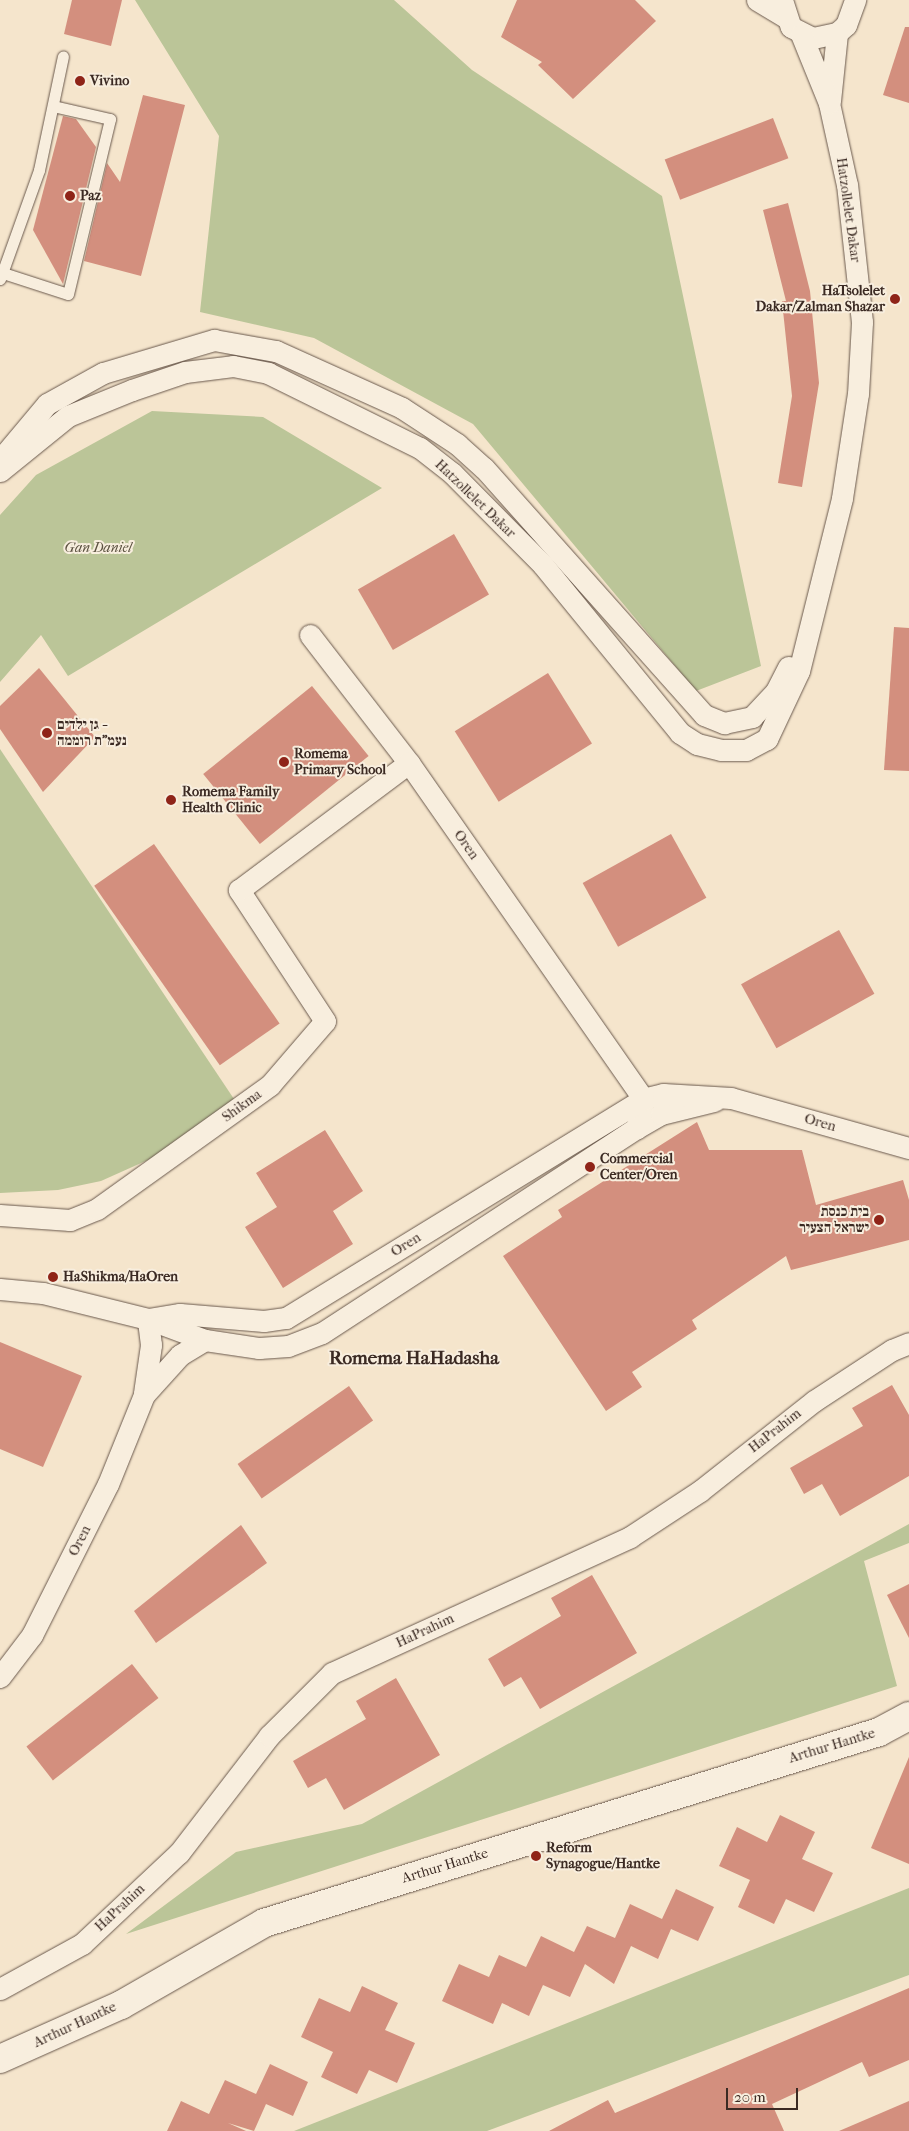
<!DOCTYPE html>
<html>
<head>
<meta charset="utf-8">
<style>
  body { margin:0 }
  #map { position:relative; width:909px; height:2131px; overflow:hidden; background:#f5e5cc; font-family:"IM FELL French Canon","Frank Ruhl Libre",serif }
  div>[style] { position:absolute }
  .green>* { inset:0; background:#bbc598 }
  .building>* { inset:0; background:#d38f7e; transform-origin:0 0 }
  .roads { filter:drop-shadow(0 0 1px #6a594d) drop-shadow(0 0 1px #6a594d) }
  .lane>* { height:11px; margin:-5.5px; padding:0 5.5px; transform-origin:5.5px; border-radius:5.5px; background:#f8eede }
  .street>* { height:21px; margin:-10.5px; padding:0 10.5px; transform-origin:10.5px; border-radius:10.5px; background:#f8eede }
  .secondary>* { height:28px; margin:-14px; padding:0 14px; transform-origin:14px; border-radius:14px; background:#f8eede }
  .dots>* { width:14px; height:14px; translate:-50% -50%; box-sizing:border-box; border:2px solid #f8eede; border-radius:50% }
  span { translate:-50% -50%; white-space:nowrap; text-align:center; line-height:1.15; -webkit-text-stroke:4px #f8eede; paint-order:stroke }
  .poi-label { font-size:14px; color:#3b2a23; font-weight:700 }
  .left { translate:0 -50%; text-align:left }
  .right { translate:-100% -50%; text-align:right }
  .street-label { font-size:14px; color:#3b2a23 }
  .park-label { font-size:14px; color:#5b5140; font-style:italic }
  .district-label { font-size:19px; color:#3b2a23; font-weight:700 }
  .scale { position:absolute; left:726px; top:2088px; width:72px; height:22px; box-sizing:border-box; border:2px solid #3b2a23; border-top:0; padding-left:6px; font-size:15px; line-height:18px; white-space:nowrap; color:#3b2a23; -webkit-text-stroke:4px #f8eede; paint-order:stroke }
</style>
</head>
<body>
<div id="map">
  <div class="green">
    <i style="clip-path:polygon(135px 0,394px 0,472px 70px,662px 196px,761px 666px,696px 691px,473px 424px,314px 338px,200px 312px,219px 136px)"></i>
    <i style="clip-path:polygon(152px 411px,263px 417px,382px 488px,68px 676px,41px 635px,0 682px,0 515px,36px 475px)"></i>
    <i style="clip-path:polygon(0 749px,236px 1102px,159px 1155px,101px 1181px,58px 1190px,0 1193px)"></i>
    <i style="clip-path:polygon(909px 1524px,909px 1543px,864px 1561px,897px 1686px,126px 1934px,236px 1852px,362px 1824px)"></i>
    <i style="clip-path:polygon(909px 1888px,909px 1975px,487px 2131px,294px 2131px)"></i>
  </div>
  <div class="building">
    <i style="clip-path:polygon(72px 0,122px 0,111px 46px,64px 34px)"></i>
    <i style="clip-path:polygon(517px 0,635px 0,656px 21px,573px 99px,538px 65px,542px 62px,501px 37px)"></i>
    <i style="clip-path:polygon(905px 27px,909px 27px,909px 103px,883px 95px)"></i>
    <i style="clip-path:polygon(143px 95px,185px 105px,141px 276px,84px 261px,107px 163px,120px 182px)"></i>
    <i style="clip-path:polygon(63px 116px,76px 119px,96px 147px,63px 284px,33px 230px)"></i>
    <i style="left:773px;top:118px;width:43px;height:116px;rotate:69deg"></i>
    <i style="clip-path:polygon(788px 203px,810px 291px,819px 383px,802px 487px,778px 483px,792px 396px,782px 301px,786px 301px,763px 210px)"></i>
    <i style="left:454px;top:534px;width:70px;height:111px;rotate:60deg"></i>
    <i style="clip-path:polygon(894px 627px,909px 628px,909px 771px,884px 770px)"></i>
    <i style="clip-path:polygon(39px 668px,95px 737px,43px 792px,0 729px,0 706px)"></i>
    <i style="left:548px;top:673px;width:83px;height:110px;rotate:58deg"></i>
    <i style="left:312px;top:686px;width:90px;height:140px;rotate:51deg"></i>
    <i style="left:671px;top:834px;width:73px;height:101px;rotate:61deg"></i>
    <i style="left:154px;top:844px;width:219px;height:73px;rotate:55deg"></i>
    <i style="left:839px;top:930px;width:73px;height:112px;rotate:61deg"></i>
    <i style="clip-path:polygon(697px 1122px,709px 1150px,802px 1150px,816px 1205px,903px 1180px,909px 1200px,909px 1240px,791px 1270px,786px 1256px,692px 1320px,697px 1329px,632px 1372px,642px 1387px,606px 1411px,503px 1256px,562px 1217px,558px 1210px)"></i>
    <i style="clip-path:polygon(325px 1130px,363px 1191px,333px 1211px,353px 1244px,283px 1288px,245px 1227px,277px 1207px,256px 1173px)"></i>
    <i style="clip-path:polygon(0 1342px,82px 1376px,43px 1467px,0 1449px)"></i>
    <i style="clip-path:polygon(892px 1385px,909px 1415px,909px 1476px,840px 1516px,822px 1484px,804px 1494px,790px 1468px,863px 1426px,852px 1408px)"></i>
    <i style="left:349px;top:1386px;width:42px;height:136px;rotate:55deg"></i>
    <i style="clip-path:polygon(241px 1525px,267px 1563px,156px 1643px,134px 1611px)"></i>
    <i style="clip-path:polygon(592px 1575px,637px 1653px,540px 1709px,521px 1677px,504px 1687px,488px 1659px,561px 1616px,551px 1598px)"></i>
    <i style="clip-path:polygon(909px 1584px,909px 1638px,887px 1595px)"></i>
    <i style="left:132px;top:1664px;width:43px;height:134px;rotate:52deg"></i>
    <i style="clip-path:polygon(396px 1678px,440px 1755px,344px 1810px,326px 1778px,308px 1788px,293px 1761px,366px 1719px,356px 1701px)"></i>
    <i style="clip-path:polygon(909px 1757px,909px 1864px,871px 1848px)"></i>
    <i style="clip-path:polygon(780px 1815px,815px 1832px,802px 1859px,833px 1873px,814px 1912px,786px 1899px,774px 1924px,738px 1907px,750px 1880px,719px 1866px,737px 1827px,767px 1842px)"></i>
    <i style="clip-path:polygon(676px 1889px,714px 1907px,698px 1941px,671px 1929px,658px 1959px,631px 1946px,614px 1984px,585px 1964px,570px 1997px,543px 1985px,529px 2016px,502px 2003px,493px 2024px,442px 2001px,459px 1964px,489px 1977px,499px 1955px,526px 1967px,541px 1936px,574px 1952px,587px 1926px,615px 1938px,630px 1904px,662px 1919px)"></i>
    <i style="clip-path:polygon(362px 1986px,398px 2003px,385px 2030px,415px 2043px,397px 2083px,369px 2070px,357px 2094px,321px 2077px,333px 2052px,301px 2037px,319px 1998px,350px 2012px)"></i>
    <i style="clip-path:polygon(909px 1988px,909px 2060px,869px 2077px,862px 2062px,772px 2104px,784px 2131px,549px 2131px,608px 2100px,615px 2113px)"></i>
    <i style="clip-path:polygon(270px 2064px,308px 2082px,293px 2116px,266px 2104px,254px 2131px,228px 2123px,246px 2131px,167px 2131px,181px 2101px,209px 2114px,225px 2080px,256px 2094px)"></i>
    <i style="clip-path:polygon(909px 2101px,909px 2131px,839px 2131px)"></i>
  </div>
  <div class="roads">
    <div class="lane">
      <i style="left:0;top:277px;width:5px;rotate:-53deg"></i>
      <i style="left:3px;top:273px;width:68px;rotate:17.9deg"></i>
      <i style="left:68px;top:294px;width:180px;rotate:-76.5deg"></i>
      <i style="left:110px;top:119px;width:58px;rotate:-167.2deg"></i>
      <i style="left:0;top:279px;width:116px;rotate:-70.3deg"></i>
      <i style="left:39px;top:170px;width:116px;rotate:-78.1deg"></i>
    </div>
    <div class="street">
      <i style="left:757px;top:0;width:33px;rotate:31deg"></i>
      <i style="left:782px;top:0;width:28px;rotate:72deg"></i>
      <i style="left:791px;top:27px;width:25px;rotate:27deg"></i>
      <i style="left:813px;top:38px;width:25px;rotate:-12deg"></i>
      <i style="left:837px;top:33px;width:12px;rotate:-42deg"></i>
      <i style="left:846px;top:25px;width:27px;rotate:-70deg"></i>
      <i style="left:830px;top:101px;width:68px;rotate:-84.1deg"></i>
      <i style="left:0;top:460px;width:73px;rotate:-50deg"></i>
      <i style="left:47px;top:404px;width:64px;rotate:-29deg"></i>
      <i style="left:103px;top:373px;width:116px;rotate:-16.6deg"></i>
      <i style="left:214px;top:340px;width:63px;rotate:10.1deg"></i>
      <i style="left:276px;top:351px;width:138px;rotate:24.3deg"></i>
      <i style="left:402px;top:408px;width:66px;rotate:33.2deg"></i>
      <i style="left:457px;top:444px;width:36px;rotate:42deg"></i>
      <i style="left:484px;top:468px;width:331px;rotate:48.3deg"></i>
      <i style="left:704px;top:715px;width:22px;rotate:22deg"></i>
      <i style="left:724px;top:723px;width:29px;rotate:-12deg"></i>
      <i style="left:752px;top:717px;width:35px;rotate:-47deg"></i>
      <i style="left:776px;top:691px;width:27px;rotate:-63deg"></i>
      <i style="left:0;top:471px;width:87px;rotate:-39deg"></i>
      <i style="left:68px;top:416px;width:69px;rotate:-22.1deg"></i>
      <i style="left:132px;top:390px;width:56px;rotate:-18.8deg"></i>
      <i style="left:185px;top:372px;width:48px;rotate:-7.1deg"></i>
      <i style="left:233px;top:366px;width:36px;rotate:11deg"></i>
      <i style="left:268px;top:373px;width:169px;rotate:26.3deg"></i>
      <i style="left:420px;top:448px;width:41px;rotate:38deg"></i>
      <i style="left:452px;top:473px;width:129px;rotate:45.3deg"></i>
      <i style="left:543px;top:565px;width:217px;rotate:50.8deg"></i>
      <i style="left:680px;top:733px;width:20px;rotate:33deg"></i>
      <i style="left:697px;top:744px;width:25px;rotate:14deg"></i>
      <i style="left:721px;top:750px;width:25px"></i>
      <i style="left:746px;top:750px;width:24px;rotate:-28deg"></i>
      <i style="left:767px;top:739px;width:75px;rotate:-64.8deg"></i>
      <i style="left:799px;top:671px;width:178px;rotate:-76deg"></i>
      <i style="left:842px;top:498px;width:105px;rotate:-81.3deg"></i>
      <i style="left:858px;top:394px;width:72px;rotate:-86.8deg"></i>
      <i style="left:862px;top:322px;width:138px;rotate:-96.2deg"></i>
      <i style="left:847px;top:185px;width:84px;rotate:-102.4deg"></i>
      <i style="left:829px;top:103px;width:74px;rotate:-112.1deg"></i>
      <i style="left:310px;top:635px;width:162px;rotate:52.3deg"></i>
      <i style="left:0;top:1215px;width:70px;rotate:4.1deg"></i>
      <i style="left:70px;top:1220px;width:29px;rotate:-22deg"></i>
      <i style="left:97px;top:1209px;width:213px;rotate:-35.6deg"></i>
      <i style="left:270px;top:1085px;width:84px;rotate:-49.3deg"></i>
      <i style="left:325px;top:1021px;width:157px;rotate:-123.3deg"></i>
      <i style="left:239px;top:890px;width:212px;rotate:-36.8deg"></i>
      <i style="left:409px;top:763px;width:409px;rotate:55.1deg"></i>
      <i style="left:643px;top:1099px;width:30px;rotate:102deg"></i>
      <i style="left:0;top:1289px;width:43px;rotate:5.3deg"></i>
      <i style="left:43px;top:1293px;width:108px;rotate:13.9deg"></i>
      <i style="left:148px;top:1319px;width:61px;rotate:20.2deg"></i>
      <i style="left:205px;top:1340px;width:55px;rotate:8.4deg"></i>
      <i style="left:259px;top:1348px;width:29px;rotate:-4deg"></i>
      <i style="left:288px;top:1346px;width:36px;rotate:-21deg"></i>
      <i style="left:322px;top:1333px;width:376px;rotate:-33.1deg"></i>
      <i style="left:637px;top:1128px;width:28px;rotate:-30deg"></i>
      <i style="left:661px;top:1114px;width:55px;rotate:-13.8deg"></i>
      <i style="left:148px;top:1319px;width:32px;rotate:-9deg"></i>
      <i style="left:180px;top:1314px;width:84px;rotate:4.8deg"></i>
      <i style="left:264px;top:1321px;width:22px;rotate:-8deg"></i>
      <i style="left:286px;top:1318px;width:419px;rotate:-31.5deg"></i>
      <i style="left:643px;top:1099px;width:21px;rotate:-14deg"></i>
      <i style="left:663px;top:1094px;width:68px;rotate:3.4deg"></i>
      <i style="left:731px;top:1098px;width:185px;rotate:15.7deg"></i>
      <i style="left:144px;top:1393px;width:49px;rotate:-81.7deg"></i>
      <i style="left:151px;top:1345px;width:26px;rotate:-97deg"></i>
      <i style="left:0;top:1677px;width:53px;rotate:-52.7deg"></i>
      <i style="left:32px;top:1635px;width:169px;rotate:-63.3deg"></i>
      <i style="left:108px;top:1484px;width:96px;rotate:-68deg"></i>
      <i style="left:144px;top:1395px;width:54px;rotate:-48deg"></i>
      <i style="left:180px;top:1355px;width:29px;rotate:-31deg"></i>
      <i style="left:0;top:1989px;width:94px;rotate:-28.8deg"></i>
      <i style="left:82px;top:1944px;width:133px;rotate:-43.2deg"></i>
      <i style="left:179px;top:1853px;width:148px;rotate:-52.4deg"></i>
      <i style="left:269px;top:1736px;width:89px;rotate:-45deg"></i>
      <i style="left:332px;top:1673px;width:328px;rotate:-24.5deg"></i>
      <i style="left:630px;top:1537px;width:84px;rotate:-33.3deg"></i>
      <i style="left:700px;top:1491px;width:145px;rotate:-38.3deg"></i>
      <i style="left:814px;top:1401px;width:93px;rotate:-33.2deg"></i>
      <i style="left:892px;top:1350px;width:18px;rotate:-22deg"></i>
    </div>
    <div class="secondary">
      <i style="left:0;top:2059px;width:133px;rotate:-24.1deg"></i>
      <i style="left:121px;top:2005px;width:165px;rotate:-29.8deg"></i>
      <i style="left:264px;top:1923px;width:644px;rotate:-17.25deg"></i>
      <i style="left:879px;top:1732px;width:34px;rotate:-28deg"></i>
    </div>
  </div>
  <div class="dots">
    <i style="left:80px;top:81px;background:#8f2418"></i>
    <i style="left:70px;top:196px;background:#8f2418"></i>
    <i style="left:895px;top:299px;background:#8f2418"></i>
    <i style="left:47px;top:733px;background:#8f2418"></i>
    <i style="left:284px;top:762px;background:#8f2418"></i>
    <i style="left:171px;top:800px;background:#8f2418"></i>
    <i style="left:590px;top:1167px;background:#8f2418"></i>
    <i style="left:879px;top:1220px;background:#8f2418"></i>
    <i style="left:53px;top:1277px;background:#8f2418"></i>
    <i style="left:536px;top:1856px;background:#8f2418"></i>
  </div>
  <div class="poi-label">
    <span class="left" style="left:90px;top:81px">Vivino</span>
    <span class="left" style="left:80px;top:196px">Paz</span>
    <span class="right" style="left:885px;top:299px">HaTsolelet<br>Dakar/Zalman Shazar</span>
    <span class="left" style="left:57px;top:733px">גן ילדים -<br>נעמ"ת רוממה</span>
    <span class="left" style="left:294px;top:762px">Romema<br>Primary School</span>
    <span class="left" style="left:182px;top:800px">Romema Family<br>Health Clinic</span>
    <span class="left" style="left:600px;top:1167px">Commercial<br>Center/Oren</span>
    <span class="right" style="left:869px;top:1220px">בית כנסת<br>ישראל הצעיר</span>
    <span class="left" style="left:63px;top:1277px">HaShikma/HaOren</span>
    <span class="left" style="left:546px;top:1856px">Reform<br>Synagogue/Hantke</span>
  </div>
  <div class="street-label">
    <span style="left:848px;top:210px;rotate:82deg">Hatzollelet Dakar</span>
    <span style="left:475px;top:499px;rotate:44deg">Hatzollelet Dakar</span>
    <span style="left:466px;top:845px;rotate:55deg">Oren</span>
    <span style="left:242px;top:1106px;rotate:-36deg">Shikma</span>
    <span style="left:820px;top:1123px;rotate:16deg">Oren</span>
    <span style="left:406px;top:1245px;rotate:-32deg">Oren</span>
    <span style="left:775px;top:1431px;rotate:-38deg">HaPrahim</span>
    <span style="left:80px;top:1541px;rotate:-63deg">Oren</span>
    <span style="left:425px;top:1631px;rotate:-25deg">HaPrahim</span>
    <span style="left:832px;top:1746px;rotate:-17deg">Arthur Hantke</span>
    <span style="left:445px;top:1866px;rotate:-17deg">Arthur Hantke</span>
    <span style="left:120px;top:1908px;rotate:-43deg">HaPrahim</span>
    <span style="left:75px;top:2025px;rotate:-25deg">Arthur Hantke</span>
  </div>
  <div class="park-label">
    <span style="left:98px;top:548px">Gan Daniel</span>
  </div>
  <div class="district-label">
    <span style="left:414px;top:1359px">Romema HaHadasha</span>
  </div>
  <div class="scale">20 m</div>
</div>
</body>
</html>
